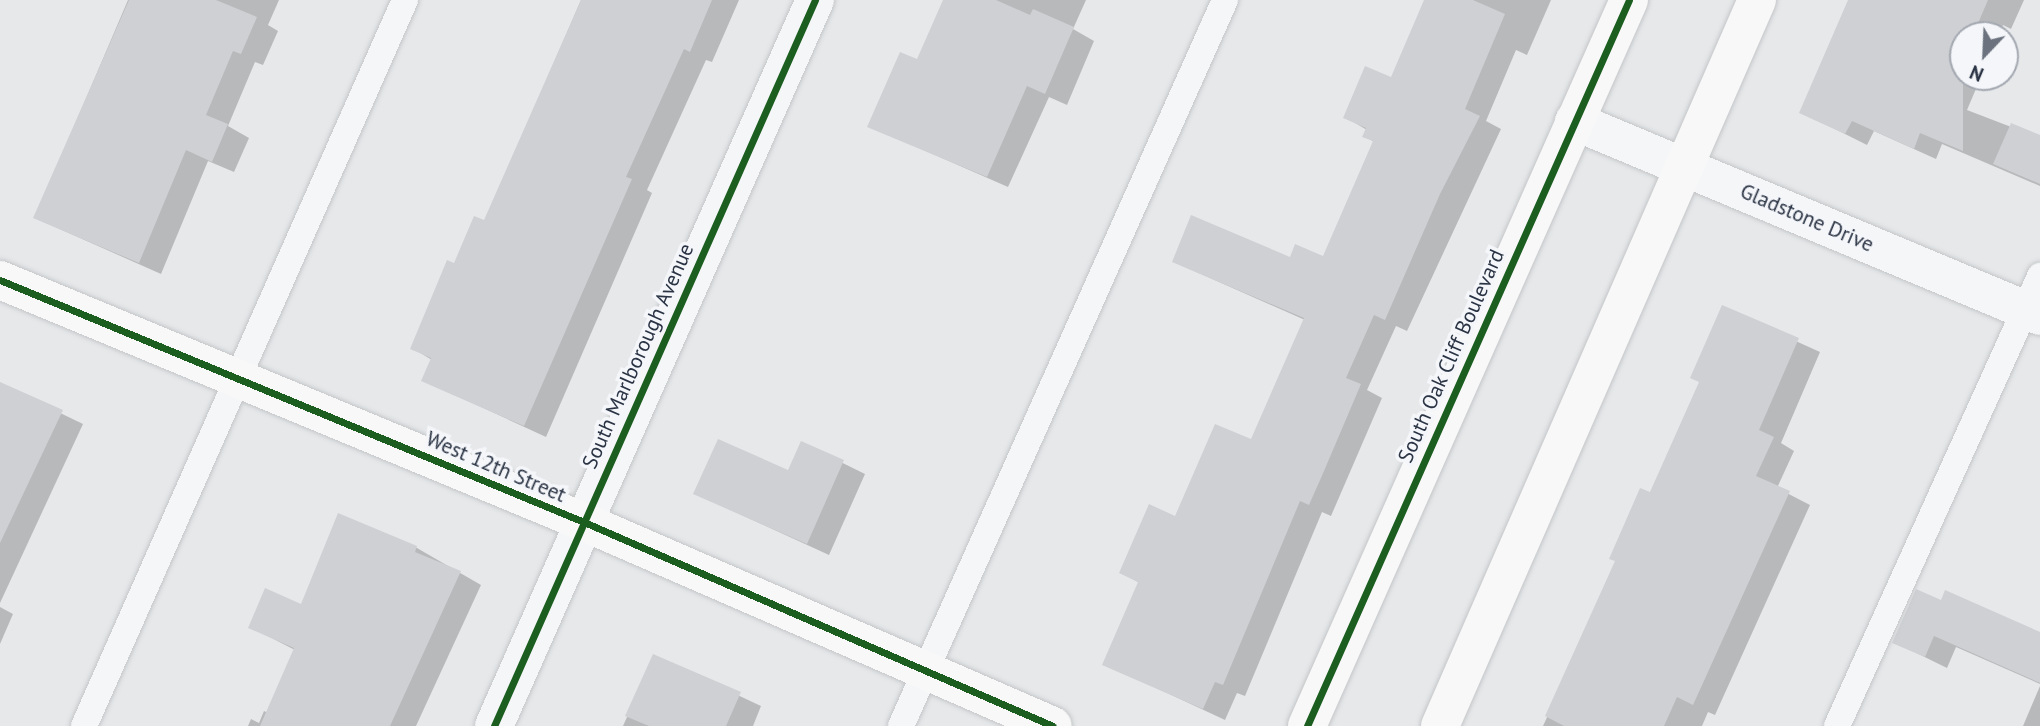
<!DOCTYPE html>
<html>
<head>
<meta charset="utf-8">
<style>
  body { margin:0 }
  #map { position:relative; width:2040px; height:726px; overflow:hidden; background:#e6e8ea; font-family:"PT Sans",sans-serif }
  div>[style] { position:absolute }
  .shadow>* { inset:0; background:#0003 }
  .building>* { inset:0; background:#ced0d3 }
  .roads { filter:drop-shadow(0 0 2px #c4c6c8) drop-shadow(0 0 2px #c4c6c8) }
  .lane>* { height:26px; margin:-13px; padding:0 13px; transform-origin:13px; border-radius:13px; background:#f5f6f7 }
  .street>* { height:38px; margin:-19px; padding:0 19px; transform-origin:19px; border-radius:19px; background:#f5f6f7 }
  .secondary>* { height:38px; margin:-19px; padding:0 19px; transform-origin:19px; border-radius:19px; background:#f8f8f8 }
  .cycleway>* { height:7px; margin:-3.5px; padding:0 3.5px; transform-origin:3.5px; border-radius:3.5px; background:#1b5e20 }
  span { translate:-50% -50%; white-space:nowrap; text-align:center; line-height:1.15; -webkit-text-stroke:7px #f4f6f9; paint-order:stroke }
  .street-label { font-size:21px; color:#2b3445 }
  .north { position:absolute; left:1949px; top:21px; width:70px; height:70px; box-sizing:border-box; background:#f4f6f9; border:2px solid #a4a8b1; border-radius:50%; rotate:203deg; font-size:19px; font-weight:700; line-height:28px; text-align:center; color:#2b3445 }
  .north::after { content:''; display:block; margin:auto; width:24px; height:32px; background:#6c737f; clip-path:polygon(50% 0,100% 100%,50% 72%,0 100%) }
</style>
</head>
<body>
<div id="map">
  <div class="shadow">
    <i style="clip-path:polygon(128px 0,279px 0,268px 25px,278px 31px,263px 65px,255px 62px,228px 126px,249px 138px,234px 172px,208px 161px,161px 274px,35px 218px)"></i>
    <i style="clip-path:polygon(581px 0,739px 0,712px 62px,706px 60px,647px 190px,652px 193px,546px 437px,423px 380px,432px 360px,412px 348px,455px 265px,485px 222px)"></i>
    <i style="clip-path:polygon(945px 0,1086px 0,1073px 29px,1094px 41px,1067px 105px,1049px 97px,1008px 187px,869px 126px,918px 62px)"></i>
    <i style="clip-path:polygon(1426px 0,1551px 0,1527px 55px,1516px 50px,1486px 121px,1501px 129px,1407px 331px,1396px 326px,1367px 390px,1382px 398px,1331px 516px,1322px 512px,1245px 696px,1237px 693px,1225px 720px,1105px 664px,1140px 583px,1121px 573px,1252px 442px,1305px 320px,1174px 262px,1324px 258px,1374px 142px,1365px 136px,1367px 130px,1345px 117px,1392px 79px)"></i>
    <i style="clip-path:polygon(1850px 0,2024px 0,2011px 29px,2003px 25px,1999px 35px,1963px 35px,1963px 77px,1981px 77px,1967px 110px,2040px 138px,2040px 186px,1942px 144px,1936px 159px,1874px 131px,1867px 145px,1801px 112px)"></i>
    <i style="clip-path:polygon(1723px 308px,1820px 352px,1781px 443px,1794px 451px,1777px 488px,1810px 505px,1715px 715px,1708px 712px,1702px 726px,1543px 726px,1701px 382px)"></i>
    <i style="clip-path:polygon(0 384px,83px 424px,0 603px)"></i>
    <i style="clip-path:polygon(802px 443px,865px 474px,829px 555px,696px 494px,789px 472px)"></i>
    <i style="clip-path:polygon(339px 515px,417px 548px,481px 585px,416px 726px,248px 726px,251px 719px,259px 723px,264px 711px,268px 713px,295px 650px,250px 627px,302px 606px)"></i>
    <i style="clip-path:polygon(1942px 603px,2040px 634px,2040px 684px,1956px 647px,1947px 668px,1894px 642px)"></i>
    <i style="clip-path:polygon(0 607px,13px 614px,0 644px)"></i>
    <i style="clip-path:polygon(654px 656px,761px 706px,753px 726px,623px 726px)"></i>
    <i style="clip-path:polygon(2040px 686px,2040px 726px,2023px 726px)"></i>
  </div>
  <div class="building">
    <i style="clip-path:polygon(129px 0,216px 0,257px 17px,241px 54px,233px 51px,206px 115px,228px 124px,212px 162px,186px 150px,139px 263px,33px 218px)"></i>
    <i style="clip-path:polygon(581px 0,712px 0,690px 52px,684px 49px,626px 177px,632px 179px,524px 426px,421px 381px,431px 358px,410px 349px,447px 260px,454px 263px,474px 216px,484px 220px)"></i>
    <i style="clip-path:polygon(943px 0,996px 0,1030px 15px,1033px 9px,1074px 27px,1045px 94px,1027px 86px,987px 177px,867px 127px,900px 52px,917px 59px)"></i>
    <i style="clip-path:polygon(1424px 0,1473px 0,1505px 14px,1465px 109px,1480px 116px,1440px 194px,1385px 320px,1374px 315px,1346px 378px,1361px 384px,1324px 471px,1309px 505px,1300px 501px,1223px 685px,1215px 682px,1203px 709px,1102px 665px,1138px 582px,1119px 573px,1149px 504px,1175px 516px,1215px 424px,1251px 439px,1304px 318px,1172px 262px,1191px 215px,1290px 257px,1295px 244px,1323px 256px,1373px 141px,1362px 137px,1366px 128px,1343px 118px,1365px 66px,1391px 77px)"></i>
    <i style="clip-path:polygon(1848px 0,1988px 0,1973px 35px,1963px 35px,1963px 151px,1920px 133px,1914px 149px,1852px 121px,1845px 134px,1799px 113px)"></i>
    <i style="clip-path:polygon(2011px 123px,2040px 135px,2040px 184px,1993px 164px)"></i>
    <i style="clip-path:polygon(1722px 305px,1799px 338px,1759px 430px,1774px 437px,1756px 476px,1790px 491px,1693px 705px,1677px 697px,1664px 726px,1564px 726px,1545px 716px,1615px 561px,1609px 559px,1640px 488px,1650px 492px,1699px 382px,1690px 378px)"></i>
    <i style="clip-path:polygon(0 382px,63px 410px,0 543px)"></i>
    <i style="clip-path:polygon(718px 439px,788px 470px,801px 441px,844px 460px,807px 544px,693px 494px)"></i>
    <i style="clip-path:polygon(338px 513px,417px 546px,415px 552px,461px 571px,390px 726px,260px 726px,294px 648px,248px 628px,265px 588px,301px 604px)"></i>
    <i style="clip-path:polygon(1916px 589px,1941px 600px,1945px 590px,2040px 632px,2040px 683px,1934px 636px,1925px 657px,1892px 643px)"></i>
    <i style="clip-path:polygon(653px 654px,741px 692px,726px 726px,649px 726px,625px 716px)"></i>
  </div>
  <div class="roads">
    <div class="lane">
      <i style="left:84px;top:726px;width:794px;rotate:-66.15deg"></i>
      <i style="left:901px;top:726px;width:795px;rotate:-65.95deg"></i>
      <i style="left:1837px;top:726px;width:494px;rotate:-65.7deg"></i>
    </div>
    <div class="street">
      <i style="left:1574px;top:121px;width:505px;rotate:22.71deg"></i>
      <i style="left:494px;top:726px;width:794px;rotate:-66.15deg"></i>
    </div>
    <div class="secondary">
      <i style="left:0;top:280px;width:632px;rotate:22.51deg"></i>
      <i style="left:584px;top:522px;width:511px;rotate:23.51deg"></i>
      <i style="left:1307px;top:726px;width:794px;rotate:-66.08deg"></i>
      <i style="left:1440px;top:726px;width:792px;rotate:-66.41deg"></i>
    </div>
  </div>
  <div class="cycleway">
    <i style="left:0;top:280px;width:632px;rotate:22.51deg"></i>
    <i style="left:584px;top:522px;width:511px;rotate:23.51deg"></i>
    <i style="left:494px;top:726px;width:794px;rotate:-66.15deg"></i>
    <i style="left:1307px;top:726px;width:794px;rotate:-66.08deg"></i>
  </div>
  <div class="street-label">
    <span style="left:1807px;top:218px;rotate:23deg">Gladstone Drive</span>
    <span style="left:638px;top:356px;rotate:-66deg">South Marlborough Avenue</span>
    <span style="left:1451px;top:356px;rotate:-66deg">South Oak Cliff Boulevard</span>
    <span style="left:496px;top:467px;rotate:23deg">West 12th Street</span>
  </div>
  <div class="north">N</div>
</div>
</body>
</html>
